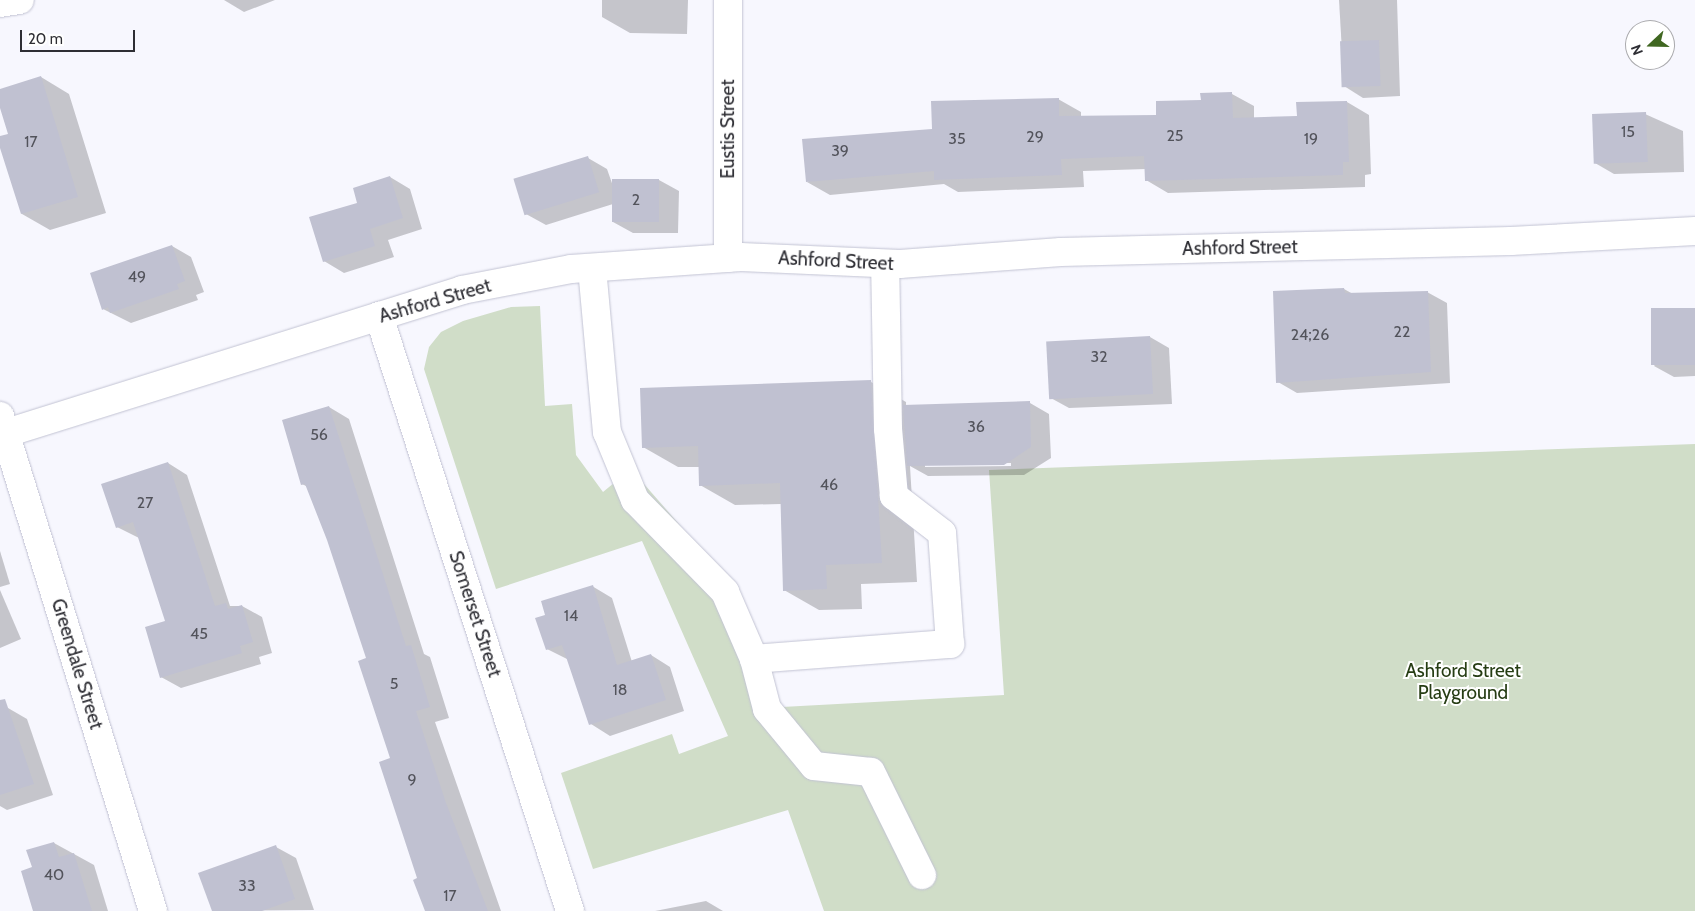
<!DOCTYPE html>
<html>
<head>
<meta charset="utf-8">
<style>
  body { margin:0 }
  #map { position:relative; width:1695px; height:911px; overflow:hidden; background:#f7f7fe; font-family:Cabin,sans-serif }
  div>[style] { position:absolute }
  .green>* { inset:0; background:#d0ddc8 }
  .shadow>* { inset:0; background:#0003 }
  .building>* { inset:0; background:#c0c1d1; transform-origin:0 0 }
  .roads { filter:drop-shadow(0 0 1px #c2c3d3) drop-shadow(0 0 1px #c2c3d3) }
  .minor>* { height:28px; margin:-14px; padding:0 14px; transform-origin:14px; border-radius:14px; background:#fff }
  span { translate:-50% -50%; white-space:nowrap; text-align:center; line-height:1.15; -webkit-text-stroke:4px #fff; paint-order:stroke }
  .number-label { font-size:16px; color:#52535b }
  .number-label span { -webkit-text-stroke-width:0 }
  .street-label { font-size:19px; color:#2e2e34 }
  .park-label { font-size:19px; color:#263d14 }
  .north { position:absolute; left:1625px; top:20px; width:50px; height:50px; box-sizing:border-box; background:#fff; border:1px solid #ababae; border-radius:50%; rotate:249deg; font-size:14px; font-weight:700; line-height:20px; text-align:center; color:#2e2e34 }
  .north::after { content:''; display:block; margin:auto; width:18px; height:22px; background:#406721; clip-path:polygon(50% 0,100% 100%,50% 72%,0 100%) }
  .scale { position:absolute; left:20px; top:30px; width:115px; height:22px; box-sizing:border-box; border:2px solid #2e2e34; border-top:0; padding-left:6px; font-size:15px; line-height:18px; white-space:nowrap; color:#2e2e34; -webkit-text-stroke:4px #fff; paint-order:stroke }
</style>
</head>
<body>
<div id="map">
  <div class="green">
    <i style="clip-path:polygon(540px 306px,545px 406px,572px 404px,576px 455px,603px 492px,631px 469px,731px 584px,782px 707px,1004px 695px,989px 470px,1695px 444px,1695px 911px,824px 911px,788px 810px,593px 869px,561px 773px,672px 734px,679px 754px,728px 736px,642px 541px,496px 589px,424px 369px,429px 347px,441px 332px,463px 321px,511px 307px)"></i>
  </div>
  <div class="shadow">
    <i style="clip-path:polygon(224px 0,275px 0,244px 12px)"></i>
    <i style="clip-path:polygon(602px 0,688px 0,687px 34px,630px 33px,602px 17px)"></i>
    <i style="clip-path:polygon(1339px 0,1397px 0,1400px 96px,1363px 98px,1344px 86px)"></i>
    <i style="clip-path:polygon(41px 77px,69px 94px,106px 213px,50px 230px,22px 214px,0 144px,0 137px,10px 134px,0 104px,0 90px)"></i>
    <i style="clip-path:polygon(1232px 94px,1254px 106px,1254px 119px,1298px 118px,1347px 102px,1369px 115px,1371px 174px,1365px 175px,1365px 187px,1168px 193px,1146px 180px,1146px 169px,1083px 171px,1084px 187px,958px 192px,944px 184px,830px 195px,807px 182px,933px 130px,1058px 99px,1081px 112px,1081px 117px,1157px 116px)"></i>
    <i style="clip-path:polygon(1645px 114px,1683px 131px,1684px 172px,1614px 174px,1595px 163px)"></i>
    <i style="clip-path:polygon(588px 158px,607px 169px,613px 186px,613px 180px,659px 180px,679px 191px,678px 233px,633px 233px,613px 222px,613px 204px,546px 225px,526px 214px)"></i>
    <i style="clip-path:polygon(390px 177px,410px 189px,422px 229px,388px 240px,394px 257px,344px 273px,324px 261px)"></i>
    <i style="clip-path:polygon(172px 246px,191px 257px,204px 292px,196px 295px,198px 300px,131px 323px,103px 309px)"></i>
    <i style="clip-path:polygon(1344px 289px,1353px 294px,1427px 292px,1447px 303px,1450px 383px,1297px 393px,1278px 382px)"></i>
    <i style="clip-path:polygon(1695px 310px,1695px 376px,1674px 377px,1654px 366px)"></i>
    <i style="clip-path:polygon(1150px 337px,1169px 348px,1172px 404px,1069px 408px,1049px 397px)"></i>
    <i style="clip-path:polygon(evenodd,871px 382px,906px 402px,906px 406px,1030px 403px,1049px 414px,1051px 458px,1024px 475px,928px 476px,910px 466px,917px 582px,861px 584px,862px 609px,819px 610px,784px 590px,781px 504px,735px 505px,700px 485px,700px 467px,678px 467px,643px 447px,641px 390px,871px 382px,1011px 463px,1011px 466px,925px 467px,925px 464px,1011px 463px)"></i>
    <i style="clip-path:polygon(329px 407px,349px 419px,424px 654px,430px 657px,449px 718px,435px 722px,501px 911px,426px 911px,368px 659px,328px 539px,308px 487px,302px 484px)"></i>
    <i style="clip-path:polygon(168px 463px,187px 475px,230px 606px,242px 606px,262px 617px,272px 653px,259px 657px,261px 664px,181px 688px,161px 677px,167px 622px,139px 538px,117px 527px)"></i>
    <i style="clip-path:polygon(0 551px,10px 584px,0 587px)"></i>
    <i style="clip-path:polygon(592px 586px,612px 598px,632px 662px,651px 655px,670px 667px,684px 711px,610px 736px,591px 724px,569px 660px,547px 649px,547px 616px)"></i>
    <i style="clip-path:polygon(0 590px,21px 639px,0 648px)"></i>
    <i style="clip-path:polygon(8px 708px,27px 719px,53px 795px,7px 810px,0 806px,0 710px)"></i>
    <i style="clip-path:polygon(54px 843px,94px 865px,108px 911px,35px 911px)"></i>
    <i style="clip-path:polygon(276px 847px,296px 858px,314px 910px,213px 911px)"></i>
    <i style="clip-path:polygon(706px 901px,723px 911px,655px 911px)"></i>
  </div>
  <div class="building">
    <i style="left:1379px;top:40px;width:46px;height:39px;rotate:88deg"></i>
    <i style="clip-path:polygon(41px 76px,78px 197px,21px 214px,0 148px,0 136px,8px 134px,0 108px,0 89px)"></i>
    <i style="clip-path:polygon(1232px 92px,1233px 118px,1297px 116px,1296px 102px,1347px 101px,1349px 162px,1343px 162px,1343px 175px,1145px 181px,1144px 156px,1061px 159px,1062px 175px,934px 180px,934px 171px,806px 182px,802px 139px,932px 129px,931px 101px,1059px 98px,1059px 116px,1156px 115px,1156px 101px,1201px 100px,1200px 93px)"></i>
    <i style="left:1646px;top:112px;width:50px;height:54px;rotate:88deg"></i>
    <i style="left:588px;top:156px;width:38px;height:78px;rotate:73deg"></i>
    <i style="clip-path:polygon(390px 176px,403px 218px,370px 229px,375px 246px,323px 262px,309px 217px,357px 203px,353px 188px)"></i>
    <i style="left:612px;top:179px;width:47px;height:43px"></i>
    <i style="clip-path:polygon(172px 245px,185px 281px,177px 284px,179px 289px,110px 313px,108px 307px,102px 310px,90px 273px)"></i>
    <i style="clip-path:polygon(1344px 288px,1345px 293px,1428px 291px,1431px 372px,1276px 383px,1273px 291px)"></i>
    <i style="left:1695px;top:308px;width:57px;height:44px;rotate:90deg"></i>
    <i style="left:1150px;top:336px;width:58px;height:104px;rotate:87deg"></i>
    <i style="clip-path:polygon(871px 380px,882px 563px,826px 565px,827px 589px,783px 591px,780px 483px,699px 486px,698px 446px,642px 448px,640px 388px)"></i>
    <i style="clip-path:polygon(1030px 401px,1031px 447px,1004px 465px,907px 466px,903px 405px)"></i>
    <i style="clip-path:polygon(329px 406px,406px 646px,411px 645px,430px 707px,416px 711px,446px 803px,488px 911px,425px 911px,413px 880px,417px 878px,379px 762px,390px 758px,358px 661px,366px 658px,327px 540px,305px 484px,301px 485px,282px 420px)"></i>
    <i style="clip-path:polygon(168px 462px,215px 606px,226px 603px,228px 609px,242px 605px,253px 642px,240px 646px,242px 653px,160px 678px,145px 627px,165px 621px,133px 522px,116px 528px,101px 484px)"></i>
    <i style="clip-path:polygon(593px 585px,617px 665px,651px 654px,666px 700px,589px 725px,562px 645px,546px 650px,535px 618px,545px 615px,541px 601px)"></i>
    <i style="clip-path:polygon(5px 699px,34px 784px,0 795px,0 700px)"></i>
    <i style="clip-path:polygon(54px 842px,59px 857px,74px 853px,92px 911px,33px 911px,21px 871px,32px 867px,26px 850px)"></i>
    <i style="clip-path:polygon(276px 845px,295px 899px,262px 911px,212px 911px,198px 873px)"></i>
  </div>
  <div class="roads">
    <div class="minor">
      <i style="left:0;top:3px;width:20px;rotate:-9deg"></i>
      <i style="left:728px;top:258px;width:258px;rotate:-90deg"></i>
      <i style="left:592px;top:268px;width:165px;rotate:84.8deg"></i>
      <i style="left:607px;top:432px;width:74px;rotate:67.6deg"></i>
      <i style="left:635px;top:500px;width:129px;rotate:45.6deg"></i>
      <i style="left:725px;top:592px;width:73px;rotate:66.6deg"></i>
      <i style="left:754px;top:659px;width:52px;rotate:75.4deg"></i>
      <i style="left:767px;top:709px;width:74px;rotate:50.5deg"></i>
      <i style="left:814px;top:766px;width:57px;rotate:6deg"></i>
      <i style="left:871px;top:772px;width:115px;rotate:63.7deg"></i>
      <i style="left:379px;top:316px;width:625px;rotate:72.2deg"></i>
      <i style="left:0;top:416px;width:518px;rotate:72.82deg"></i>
      <i style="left:0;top:435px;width:484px;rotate:-17.4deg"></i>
      <i style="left:462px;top:290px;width:111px;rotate:-10.9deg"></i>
      <i style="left:571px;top:269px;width:170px;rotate:-4deg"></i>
      <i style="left:741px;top:257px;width:159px;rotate:2.5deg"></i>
      <i style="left:900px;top:264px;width:161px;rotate:-4.3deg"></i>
      <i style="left:1061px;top:252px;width:450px;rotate:-1.4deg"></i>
      <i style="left:1511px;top:241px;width:184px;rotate:-3.1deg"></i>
      <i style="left:754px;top:659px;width:197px;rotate:-4.4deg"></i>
      <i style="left:950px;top:644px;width:111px;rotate:-94.1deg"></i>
      <i style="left:942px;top:533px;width:61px;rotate:-142.4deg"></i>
      <i style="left:894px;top:496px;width:67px;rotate:-95.1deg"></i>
      <i style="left:888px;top:429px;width:165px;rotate:-91deg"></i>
    </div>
  </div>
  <div class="number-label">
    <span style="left:1628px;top:132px">15</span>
    <span style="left:1175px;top:136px">25</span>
    <span style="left:1035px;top:137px">29</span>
    <span style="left:957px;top:139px">35</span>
    <span style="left:1311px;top:139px">19</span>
    <span style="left:31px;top:142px">17</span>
    <span style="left:840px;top:151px">39</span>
    <span style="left:636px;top:200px">2</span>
    <span style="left:137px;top:277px">49</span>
    <span style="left:1402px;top:332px">22</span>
    <span style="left:1310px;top:335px">24;26</span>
    <span style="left:1099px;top:357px">32</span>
    <span style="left:976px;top:427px">36</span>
    <span style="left:319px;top:435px">56</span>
    <span style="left:829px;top:485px">46</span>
    <span style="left:145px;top:503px">27</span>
    <span style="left:571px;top:616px">14</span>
    <span style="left:199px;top:634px">45</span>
    <span style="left:394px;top:684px">5</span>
    <span style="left:620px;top:690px">18</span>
    <span style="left:412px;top:780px">9</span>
    <span style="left:54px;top:875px">40</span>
    <span style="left:247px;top:886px">33</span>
    <span style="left:450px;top:896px">17</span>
  </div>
  <div class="street-label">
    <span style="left:728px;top:129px;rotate:-90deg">Eustis Street</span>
    <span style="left:1240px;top:248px;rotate:-1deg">Ashford Street</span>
    <span style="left:836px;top:261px;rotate:3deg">Ashford Street</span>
    <span style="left:435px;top:301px;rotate:-16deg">Ashford Street</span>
    <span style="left:475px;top:614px;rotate:72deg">Somerset Street</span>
    <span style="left:77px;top:664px;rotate:73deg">Greendale Street</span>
  </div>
  <div class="park-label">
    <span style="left:1463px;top:682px">Ashford Street<br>Playground</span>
  </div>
  <div class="north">N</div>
  <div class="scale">20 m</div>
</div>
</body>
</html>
